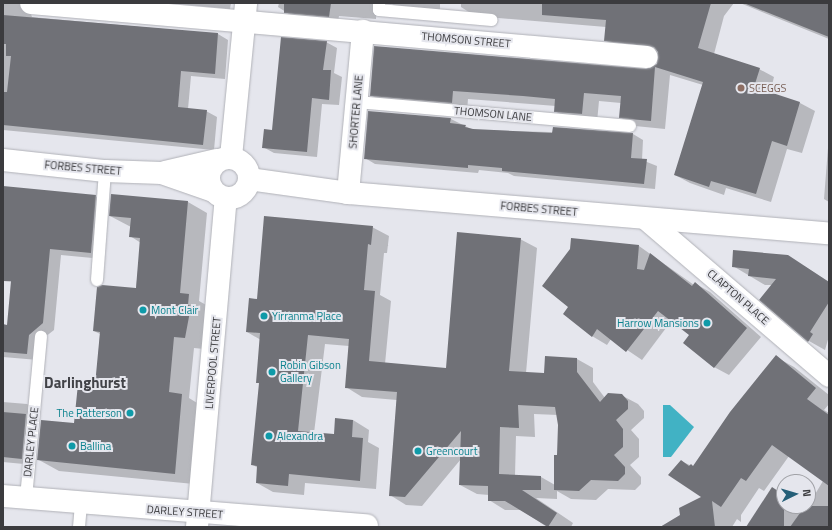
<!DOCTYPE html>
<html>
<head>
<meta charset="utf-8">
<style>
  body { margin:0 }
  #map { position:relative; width:832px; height:530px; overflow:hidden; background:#e5e6ed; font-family:"Titillium Web",sans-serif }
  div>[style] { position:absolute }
  .water>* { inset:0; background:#41b2c4 }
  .shadow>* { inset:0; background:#0003 }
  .building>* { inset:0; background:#707177 }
  .roads { filter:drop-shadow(0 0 1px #b0b1b7) drop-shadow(0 0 1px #b0b1b7) }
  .lane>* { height:12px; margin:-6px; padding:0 6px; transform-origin:6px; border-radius:6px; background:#fff }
  .street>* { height:22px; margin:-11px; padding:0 11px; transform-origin:11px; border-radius:11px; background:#fff }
  .secondary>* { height:22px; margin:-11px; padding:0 11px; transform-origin:11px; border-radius:11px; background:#fff }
  .secondary>.ring { margin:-11px; padding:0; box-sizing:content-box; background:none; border:22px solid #fff; border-radius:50% }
  .dots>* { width:11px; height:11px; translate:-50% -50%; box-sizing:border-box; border:2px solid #e5e6ed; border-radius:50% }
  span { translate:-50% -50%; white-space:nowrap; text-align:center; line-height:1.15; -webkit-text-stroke:4px #e5e6ed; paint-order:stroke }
  .street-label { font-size:11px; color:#3b3b3e }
  .education-label { font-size:11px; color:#785e54 }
  .left { translate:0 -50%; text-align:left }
  .culture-label { font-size:11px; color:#0d838f }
  .right { translate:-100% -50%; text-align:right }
  .district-label { font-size:15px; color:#424348; font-weight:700 }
  .frame { position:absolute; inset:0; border:4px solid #3b3b3e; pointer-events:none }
  .north { position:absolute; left:776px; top:474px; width:40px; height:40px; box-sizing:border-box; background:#e5e6ed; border:1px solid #a1a2a7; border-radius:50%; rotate:85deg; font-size:11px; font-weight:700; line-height:16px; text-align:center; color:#3b3b3e }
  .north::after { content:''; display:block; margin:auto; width:14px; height:18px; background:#255f78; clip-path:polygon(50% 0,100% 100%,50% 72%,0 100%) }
</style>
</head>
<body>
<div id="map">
  <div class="water">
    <i style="clip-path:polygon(663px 405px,670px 405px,694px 427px,671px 457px,663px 457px)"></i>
  </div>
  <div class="shadow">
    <i style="clip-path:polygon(3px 3px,32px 3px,29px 8px,32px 17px,218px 34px,228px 40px,225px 79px,191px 76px,188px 109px,206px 111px,217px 117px,214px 150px,3px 130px)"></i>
    <i style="clip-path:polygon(167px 3px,231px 3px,230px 9px)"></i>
    <i style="clip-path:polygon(279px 3px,377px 3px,376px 19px,339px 16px,338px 21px,294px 17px,278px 7px)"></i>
    <i style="clip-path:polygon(390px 3px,440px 3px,440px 13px,402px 10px)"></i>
    <i style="clip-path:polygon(461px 3px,734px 3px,724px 16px,714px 54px,759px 69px,774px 77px,770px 93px,800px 103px,815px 111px,802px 153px,787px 149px,771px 202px,726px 188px,724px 195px,690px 183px,675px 175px,703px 85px,670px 75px,665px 129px,635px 126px,620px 117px,621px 103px,599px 101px,597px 122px,570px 120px,555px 111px,556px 106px,468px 99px,467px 111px,385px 104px,371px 95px,375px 47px,652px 69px,661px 59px,658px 54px,620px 49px,605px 40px,606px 27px,475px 16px,461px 7px)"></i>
    <i style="clip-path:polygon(740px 3px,829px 3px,829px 39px)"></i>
    <i style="clip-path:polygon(326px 42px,337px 48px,334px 73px,342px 77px,339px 105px,322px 104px,317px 157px,274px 153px,263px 147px)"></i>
    <i style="clip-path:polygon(451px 119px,473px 130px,633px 134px,643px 140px,642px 160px,657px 166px,655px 189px,514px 176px,508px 173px,479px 170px,478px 173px,375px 164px,365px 158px)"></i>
    <i style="clip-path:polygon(829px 135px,829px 202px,824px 199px)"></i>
    <i style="clip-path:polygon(3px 187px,95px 196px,107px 202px,103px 259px,61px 255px,54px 330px,40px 341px,38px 360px,3px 357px,3px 325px,8px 326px,12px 282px,3px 281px)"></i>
    <i style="clip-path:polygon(188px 202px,207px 213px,199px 301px,208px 306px,204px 349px,194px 348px,189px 398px,202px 406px,194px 484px,59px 471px,39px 460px,75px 424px,96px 386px,100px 334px,94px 331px,136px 289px,141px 243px,130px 236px,131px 227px,110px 216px)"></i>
    <i style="clip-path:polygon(evenodd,372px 227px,389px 236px,387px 253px,384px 253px,380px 295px,391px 301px,385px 364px,446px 369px,520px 239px,537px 248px,526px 373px,545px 374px,577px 359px,593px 368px,593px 382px,605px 398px,621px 395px,638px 404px,644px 411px,644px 418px,631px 430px,639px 439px,639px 457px,630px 465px,641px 477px,641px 484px,635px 490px,608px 489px,596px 500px,571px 499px,557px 491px,557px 499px,536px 498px,573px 523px,571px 527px,547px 527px,521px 510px,505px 510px,489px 500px,489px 495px,477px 494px,460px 485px,461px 459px,422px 506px,406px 505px,390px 495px,397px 400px,362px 397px,346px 387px,349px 346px,325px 344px,314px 433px,335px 435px,353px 420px,369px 430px,368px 442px,379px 448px,376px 489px,305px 483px,304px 495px,273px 492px,257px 483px,258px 468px,253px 465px,260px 384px,257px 382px,261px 340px,247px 332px,258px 300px,372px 227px,534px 414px,558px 415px,558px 456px,555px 485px,541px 477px,515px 476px,516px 436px,535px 437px,534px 414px)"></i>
    <i style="clip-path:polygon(639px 246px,694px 285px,696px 284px,710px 292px,761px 337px,729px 375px,714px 367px,690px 335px,672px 320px,642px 360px,611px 339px,607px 345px,592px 336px)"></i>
    <i style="clip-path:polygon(733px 266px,804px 266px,829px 282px,829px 336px,825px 350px,809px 341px,761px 300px,772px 285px,765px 285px)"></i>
    <i style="clip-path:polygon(776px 357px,794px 367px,829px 395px,829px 404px,824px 410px,829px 413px,829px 527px,754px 527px,784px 495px,784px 506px,804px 508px,808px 506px,823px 481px,789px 456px,764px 491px,759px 488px,741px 515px,741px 522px,737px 519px,732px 527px,675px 527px,703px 497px,681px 461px,694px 467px)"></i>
    <i style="clip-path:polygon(3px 402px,27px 404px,39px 411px,34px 465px,3px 462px)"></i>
  </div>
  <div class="building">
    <i style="clip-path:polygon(284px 3px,331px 3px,329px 17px,284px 13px)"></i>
    <i style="clip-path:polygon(542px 3px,711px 3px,698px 48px,760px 68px,754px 87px,800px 102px,787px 146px,772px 141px,756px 194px,711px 181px,709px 187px,674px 175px,703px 82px,655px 67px,651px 121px,619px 118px,621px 96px,584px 93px,582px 114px,554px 112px,555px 99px,523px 96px,453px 91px,452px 103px,370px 96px,374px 46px,646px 69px,657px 64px,658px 52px,654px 47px,604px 41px,606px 20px,542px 15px)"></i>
    <i style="clip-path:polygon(829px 3px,829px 37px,746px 4px,746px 3px)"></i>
    <i style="clip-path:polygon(3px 15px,218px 33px,215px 74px,181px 71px,178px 107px,207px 110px,203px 145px,3px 125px,3px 92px,7px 92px,11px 56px,6px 56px,6px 44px,3px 44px)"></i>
    <i style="clip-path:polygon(281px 37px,327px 41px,323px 70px,331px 70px,329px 100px,312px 98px,307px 152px,262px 148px,264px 129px,272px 130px)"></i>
    <i style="clip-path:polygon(368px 111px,451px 118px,450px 123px,466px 125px,465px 127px,473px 129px,552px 133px,553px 127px,633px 133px,631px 158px,647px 159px,644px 184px,502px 171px,502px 168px,468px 165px,468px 168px,364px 159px)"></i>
    <i style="clip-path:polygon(3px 186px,96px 195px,91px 253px,50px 249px,43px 323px,29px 335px,27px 354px,3px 352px,3px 324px,7px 325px,11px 281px,3px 281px)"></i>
    <i style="clip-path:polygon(111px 194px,188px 201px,180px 293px,189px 294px,188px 305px,191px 306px,185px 338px,174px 337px,169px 392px,182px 394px,175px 474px,37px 460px,41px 420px,74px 423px,78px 384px,95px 385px,100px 332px,93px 331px,97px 287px,102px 285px,136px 288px,140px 238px,129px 237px,131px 218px,109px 216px)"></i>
    <i style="clip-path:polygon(264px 216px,373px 226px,371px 245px,368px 244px,364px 290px,375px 291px,369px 361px,446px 368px,457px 232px,521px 238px,509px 371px,544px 373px,545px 356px,577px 358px,577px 372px,600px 402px,608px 393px,622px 394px,628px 401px,628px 409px,616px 420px,623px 429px,623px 447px,614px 455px,625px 467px,625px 474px,618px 481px,591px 480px,579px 491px,554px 490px,554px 455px,557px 455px,558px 425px,555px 407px,518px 405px,519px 428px,500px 427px,499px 474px,541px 476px,541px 490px,522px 490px,557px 513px,548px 527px,505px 501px,488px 501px,488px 486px,459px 485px,461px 431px,405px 497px,389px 496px,397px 392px,345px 388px,349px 339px,308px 335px,298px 431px,334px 434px,335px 418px,353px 420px,352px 437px,363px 438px,360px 481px,289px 474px,288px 486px,256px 483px,257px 466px,251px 465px,259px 383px,256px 383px,260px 333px,246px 332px,249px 298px,257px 299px)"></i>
    <i style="clip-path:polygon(571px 238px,639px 245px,637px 269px,644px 270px,650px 253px,692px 286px,695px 282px,747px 328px,714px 368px,683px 343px,689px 335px,658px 311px,626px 352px,597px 329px,592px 337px,563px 314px,568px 307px,542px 286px,570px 249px)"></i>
    <i style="clip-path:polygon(733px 250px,788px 255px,829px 282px,829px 302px,810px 332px,813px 334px,808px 342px,759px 300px,776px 279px,748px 276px,749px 269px,732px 267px)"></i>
    <i style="clip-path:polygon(776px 355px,816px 388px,807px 399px,829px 415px,829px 486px,772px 445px,746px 481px,741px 478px,721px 507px,712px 501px,715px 527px,660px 527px,680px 515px,679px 508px,701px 497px,668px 475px,681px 460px,689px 466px,691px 464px,693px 466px,730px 412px)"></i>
    <i style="clip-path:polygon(3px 412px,26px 414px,22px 459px,3px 457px)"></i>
    <i style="clip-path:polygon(772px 487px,784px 495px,784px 527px,746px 527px)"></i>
    <i style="clip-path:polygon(805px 506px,829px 506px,829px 527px,790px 527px)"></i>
  </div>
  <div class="roads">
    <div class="lane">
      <i style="left:379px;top:3px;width:7px;rotate:90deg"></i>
      <i style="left:379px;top:10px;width:113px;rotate:5.1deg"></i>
      <i style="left:357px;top:102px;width:274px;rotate:5deg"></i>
      <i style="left:97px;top:280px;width:109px;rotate:-85.8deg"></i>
      <i style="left:26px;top:498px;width:162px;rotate:-84.7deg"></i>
      <i style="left:79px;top:527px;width:24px;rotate:-85deg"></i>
    </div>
    <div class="street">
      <i style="left:31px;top:3px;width:618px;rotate:5.01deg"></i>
      <i style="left:3px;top:160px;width:103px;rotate:6.2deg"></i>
      <i style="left:105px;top:171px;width:57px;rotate:2deg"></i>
      <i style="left:162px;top:173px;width:54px;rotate:19.4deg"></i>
      <i style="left:165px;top:172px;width:53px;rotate:-13deg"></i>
      <i style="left:249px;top:179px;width:100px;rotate:8deg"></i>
      <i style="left:348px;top:193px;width:483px;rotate:4.8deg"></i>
      <i style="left:348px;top:193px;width:163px;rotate:-84.7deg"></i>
      <i style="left:646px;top:219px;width:241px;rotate:40.6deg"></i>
      <i style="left:3px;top:496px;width:365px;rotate:4.6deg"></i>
    </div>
    <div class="secondary">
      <i style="left:231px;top:157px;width:155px;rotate:-84.4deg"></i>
      <i class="ring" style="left:209px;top:158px;width:18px;height:18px"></i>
      <i style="left:197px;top:527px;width:330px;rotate:-85deg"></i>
    </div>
  </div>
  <div class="dots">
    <i style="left:741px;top:88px;background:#8d6e63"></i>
    <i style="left:143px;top:310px;background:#0f9aa8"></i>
    <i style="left:264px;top:316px;background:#0f9aa8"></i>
    <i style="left:707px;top:323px;background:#0f9aa8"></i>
    <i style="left:272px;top:372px;background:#0f9aa8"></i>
    <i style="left:130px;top:413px;background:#0f9aa8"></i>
    <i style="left:269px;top:436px;background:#0f9aa8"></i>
    <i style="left:72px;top:446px;background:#0f9aa8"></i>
    <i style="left:418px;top:451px;background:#0f9aa8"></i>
  </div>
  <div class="street-label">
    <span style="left:466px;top:40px;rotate:5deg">THOMSON STREET</span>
    <span style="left:356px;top:112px;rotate:-85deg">SHORTER LANE</span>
    <span style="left:493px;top:114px;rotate:5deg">THOMSON LANE</span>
    <span style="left:83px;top:168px;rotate:5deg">FORBES STREET</span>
    <span style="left:539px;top:209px;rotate:5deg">FORBES STREET</span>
    <span style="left:738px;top:297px;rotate:41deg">CLAPTON PLACE</span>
    <span style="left:213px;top:363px;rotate:-85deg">LIVERPOOL STREET</span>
    <span style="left:31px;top:442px;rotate:-84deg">DARLEY PLACE</span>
    <span style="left:185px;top:512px;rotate:4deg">DARLEY STREET</span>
  </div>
  <div class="education-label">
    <span class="left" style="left:749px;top:88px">SCEGGS</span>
  </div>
  <div class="culture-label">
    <span class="left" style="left:151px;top:310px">Mont Clair</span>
    <span class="left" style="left:272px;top:316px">Yirranma Place</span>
    <span class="right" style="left:699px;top:323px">Harrow Mansions</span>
    <span class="left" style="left:280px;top:372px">Robin Gibson<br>Gallery</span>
    <span class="right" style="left:122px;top:413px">The Patterson</span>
    <span class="left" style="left:277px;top:436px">Alexandra</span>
    <span class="left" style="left:80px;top:446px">Ballina</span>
    <span class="left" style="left:426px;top:451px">Greencourt</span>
  </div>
  <div class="district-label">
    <span style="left:85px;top:383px">Darlinghurst</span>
  </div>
  <div class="frame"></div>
  <div class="north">N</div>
</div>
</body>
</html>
